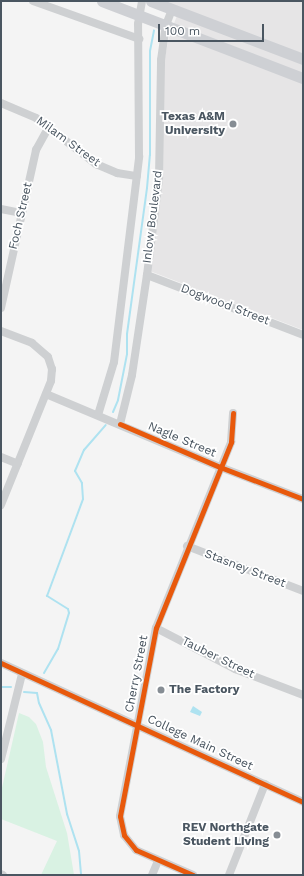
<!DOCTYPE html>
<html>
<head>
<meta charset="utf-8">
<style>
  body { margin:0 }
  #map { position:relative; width:304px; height:876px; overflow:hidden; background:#f4f4f4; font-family:"Work Sans",sans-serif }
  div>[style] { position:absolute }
  .education>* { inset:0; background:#e6e5e6 }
  .green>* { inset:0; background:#d9f2e3 }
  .water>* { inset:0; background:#aee2f0 }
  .stream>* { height:2px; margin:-1px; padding:0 1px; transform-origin:1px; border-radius:1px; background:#aee2f0 }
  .street>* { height:8px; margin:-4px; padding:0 4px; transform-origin:4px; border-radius:4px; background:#ced0d2 }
  .secondary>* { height:11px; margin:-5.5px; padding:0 5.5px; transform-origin:5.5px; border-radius:5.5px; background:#ced0d4 }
  .cycleway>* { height:5px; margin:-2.5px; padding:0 2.5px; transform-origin:2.5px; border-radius:2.5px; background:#e8590c }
  .dots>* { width:11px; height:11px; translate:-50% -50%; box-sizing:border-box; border:2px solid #fff; border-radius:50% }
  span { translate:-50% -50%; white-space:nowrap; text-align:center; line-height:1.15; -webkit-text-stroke:3.5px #fff; paint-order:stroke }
  .poi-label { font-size:12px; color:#4a5661; font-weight:700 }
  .right { translate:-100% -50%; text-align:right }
  .left { translate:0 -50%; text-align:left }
  .street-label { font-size:12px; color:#4a5661 }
  .frame { position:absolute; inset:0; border:2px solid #4a5661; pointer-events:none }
  .scale { position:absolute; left:158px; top:24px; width:106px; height:18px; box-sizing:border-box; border:2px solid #4a5661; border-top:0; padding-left:5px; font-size:12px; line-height:14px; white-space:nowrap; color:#4a5661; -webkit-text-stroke:3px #fff; paint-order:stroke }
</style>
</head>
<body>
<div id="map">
  <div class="education">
    <i style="clip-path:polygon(162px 1px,303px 1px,303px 330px,150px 271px,164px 63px,169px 36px,180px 8px)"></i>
  </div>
  <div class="green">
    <i style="clip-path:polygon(19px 713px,29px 717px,36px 724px,43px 742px,46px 767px,67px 833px,74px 875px,41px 875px,57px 841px,1px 819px,1px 792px)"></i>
  </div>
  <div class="water">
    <i style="clip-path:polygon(193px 706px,202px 712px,200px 716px,190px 712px)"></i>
  </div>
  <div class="stream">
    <i style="left:113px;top:412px;width:13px;rotate:-67deg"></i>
    <i style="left:118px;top:400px;width:47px;rotate:-78.9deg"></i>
    <i style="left:127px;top:354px;width:20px;rotate:-90deg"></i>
    <i style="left:127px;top:334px;width:147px;rotate:-82.2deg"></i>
    <i style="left:147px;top:188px;width:33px;rotate:-85deg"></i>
    <i style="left:150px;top:155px;width:104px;rotate:-90deg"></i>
    <i style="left:150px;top:51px;width:21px;rotate:-79deg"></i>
    <i style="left:44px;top:673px;width:28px;rotate:-60deg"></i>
    <i style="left:58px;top:649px;width:38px;rotate:-73deg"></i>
    <i style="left:69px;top:613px;width:4px;rotate:-104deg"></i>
    <i style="left:68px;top:609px;width:25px;rotate:-148deg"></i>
    <i style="left:47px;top:596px;width:103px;rotate:-69.6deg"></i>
    <i style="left:83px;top:499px;width:16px;rotate:-94deg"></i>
    <i style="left:82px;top:483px;width:14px;rotate:-120deg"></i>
    <i style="left:75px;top:471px;width:23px;rotate:-67deg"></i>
    <i style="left:84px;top:450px;width:33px;rotate:-49deg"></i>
    <i style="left:1px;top:687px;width:10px"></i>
    <i style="left:24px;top:692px;width:13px;rotate:4deg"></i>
    <i style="left:37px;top:693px;width:10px;rotate:79deg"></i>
    <i style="left:39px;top:703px;width:30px;rotate:66deg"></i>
    <i style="left:51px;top:730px;width:86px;rotate:79.2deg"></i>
    <i style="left:67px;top:814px;width:39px;rotate:72deg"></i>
    <i style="left:79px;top:851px;width:24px;rotate:85deg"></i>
  </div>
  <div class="street">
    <i style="left:33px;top:1px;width:113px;rotate:19.7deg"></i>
    <i style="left:1px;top:103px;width:38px;rotate:23deg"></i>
    <i style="left:36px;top:118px;width:76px;rotate:37.5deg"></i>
    <i style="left:96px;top:164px;width:23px;rotate:23deg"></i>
    <i style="left:117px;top:173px;width:20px;rotate:9deg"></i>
    <i style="left:1px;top:209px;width:20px;rotate:11deg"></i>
    <i style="left:147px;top:275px;width:167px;rotate:21deg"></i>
    <i style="left:1px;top:308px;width:162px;rotate:-77.5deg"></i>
    <i style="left:36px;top:150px;width:26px;rotate:-61deg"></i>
    <i style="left:1px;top:331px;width:33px;rotate:21deg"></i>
    <i style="left:32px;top:343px;width:21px;rotate:41deg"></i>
    <i style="left:48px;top:357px;width:13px;rotate:72deg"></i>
    <i style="left:52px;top:369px;width:12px;rotate:95deg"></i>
    <i style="left:51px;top:381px;width:134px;rotate:112deg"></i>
    <i style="left:46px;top:394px;width:189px;rotate:22.8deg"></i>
    <i style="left:220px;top:467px;width:89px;rotate:21.1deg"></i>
    <i style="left:98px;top:415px;width:55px;rotate:-73.2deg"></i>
    <i style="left:114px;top:362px;width:207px;rotate:-83deg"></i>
    <i style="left:139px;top:157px;width:133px;rotate:-90.4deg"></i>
    <i style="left:138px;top:24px;width:23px;rotate:-80deg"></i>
    <i style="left:120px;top:424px;width:50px;rotate:-76.2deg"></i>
    <i style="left:132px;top:375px;width:101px;rotate:-81.5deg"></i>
    <i style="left:147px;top:275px;width:98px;rotate:-82.9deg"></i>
    <i style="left:159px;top:178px;width:118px;rotate:-89deg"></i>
    <i style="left:161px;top:60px;width:35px;rotate:-82deg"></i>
    <i style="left:166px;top:25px;width:17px;rotate:-69deg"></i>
    <i style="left:1px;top:457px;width:18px;rotate:22deg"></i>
    <i style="left:187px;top:546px;width:124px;rotate:21.2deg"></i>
    <i style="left:156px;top:628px;width:89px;rotate:27.4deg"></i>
    <i style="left:235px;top:669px;width:73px;rotate:20.9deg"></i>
    <i style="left:1px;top:663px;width:332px;rotate:24.7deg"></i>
    <i style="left:1px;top:759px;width:88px;rotate:-76.1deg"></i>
    <i style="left:1px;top:874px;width:2px;rotate:27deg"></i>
    <i style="left:152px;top:875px;width:15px;rotate:-67deg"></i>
    <i style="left:193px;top:875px;width:62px;rotate:-156.3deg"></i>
    <i style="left:136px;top:850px;width:19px;rotate:-129deg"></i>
    <i style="left:124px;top:835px;width:19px;rotate:-102deg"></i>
    <i style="left:120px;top:816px;width:191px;rotate:-79.2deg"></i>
    <i style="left:156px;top:628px;width:201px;rotate:-68deg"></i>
    <i style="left:231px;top:442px;width:29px;rotate:-86deg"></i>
    <i style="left:229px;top:875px;width:98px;rotate:-68.4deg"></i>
  </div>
  <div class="secondary">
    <i style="left:102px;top:1px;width:215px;rotate:21deg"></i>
    <i style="left:151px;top:1px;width:163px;rotate:20.9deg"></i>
  </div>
  <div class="cycleway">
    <i style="left:120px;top:424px;width:109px;rotate:23.3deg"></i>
    <i style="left:220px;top:467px;width:89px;rotate:21.1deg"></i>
    <i style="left:1px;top:663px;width:332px;rotate:24.7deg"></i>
    <i style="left:193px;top:875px;width:62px;rotate:-156.3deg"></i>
    <i style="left:136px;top:850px;width:19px;rotate:-129deg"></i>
    <i style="left:124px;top:835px;width:19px;rotate:-102deg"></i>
    <i style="left:120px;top:816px;width:191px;rotate:-79.2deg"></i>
    <i style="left:156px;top:628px;width:201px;rotate:-68deg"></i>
    <i style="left:231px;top:442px;width:29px;rotate:-86deg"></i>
  </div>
  <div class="dots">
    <i style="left:233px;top:124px;background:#868d94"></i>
    <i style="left:161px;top:690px;background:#868d94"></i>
    <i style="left:277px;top:835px;background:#868d94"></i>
  </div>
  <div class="poi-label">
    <span class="right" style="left:225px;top:124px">Texas A&amp;M<br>University</span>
    <span class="left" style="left:169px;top:690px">The Factory</span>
    <span class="right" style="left:269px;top:835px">REV Northgate<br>Student Living</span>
  </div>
  <div class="street-label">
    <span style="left:68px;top:142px;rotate:36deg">Milam Street</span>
    <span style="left:21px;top:216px;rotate:-77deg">Foch Street</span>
    <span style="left:153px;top:217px;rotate:-83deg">Inlow Boulevard</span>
    <span style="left:225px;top:305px;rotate:21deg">Dogwood Street</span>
    <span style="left:182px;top:440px;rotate:23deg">Nagle Street</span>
    <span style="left:245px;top:569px;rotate:21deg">Stasney Street</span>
    <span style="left:218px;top:658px;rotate:26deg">Tauber Street</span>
    <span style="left:137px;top:674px;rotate:-79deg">Cherry Street</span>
    <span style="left:200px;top:743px;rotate:25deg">College Main Street</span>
  </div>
  <div class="frame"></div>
  <div class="scale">100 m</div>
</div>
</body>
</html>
